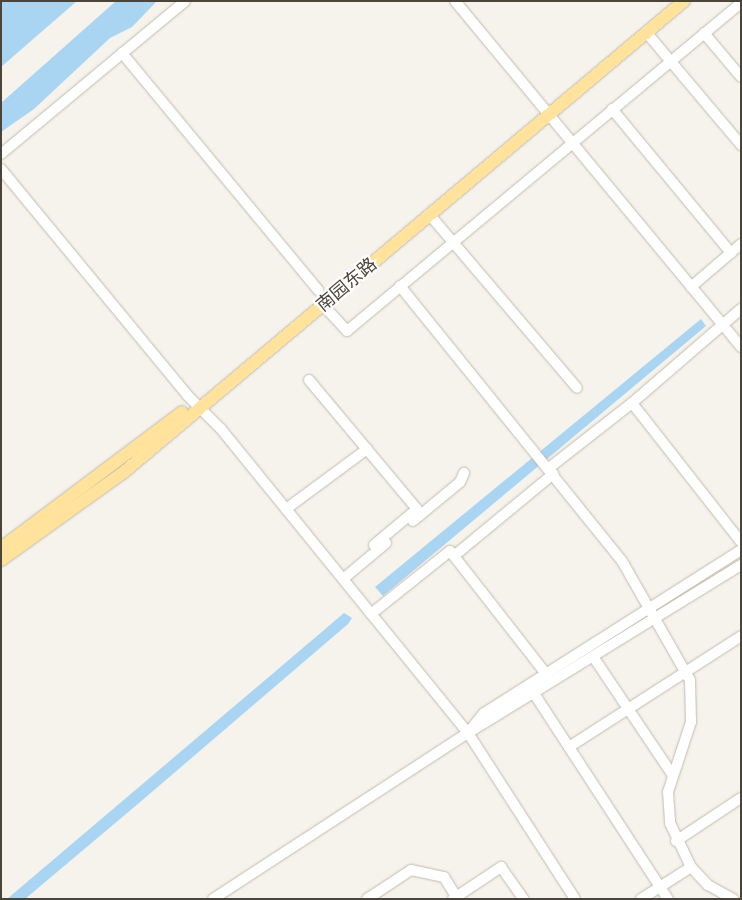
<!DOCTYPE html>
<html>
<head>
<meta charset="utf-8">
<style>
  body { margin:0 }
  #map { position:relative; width:742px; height:900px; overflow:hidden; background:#f6f3ec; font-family:"Exo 2","Noto Sans SC",sans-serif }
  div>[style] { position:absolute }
  .water>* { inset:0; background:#a9d4f2 }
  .roads { filter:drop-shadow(0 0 1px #c2bbae) drop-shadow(0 0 1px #c2bbae) }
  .minor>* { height:10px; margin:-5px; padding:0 5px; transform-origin:5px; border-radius:5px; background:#fff }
  .major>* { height:12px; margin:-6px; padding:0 6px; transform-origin:6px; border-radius:6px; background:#ffe39c }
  span { translate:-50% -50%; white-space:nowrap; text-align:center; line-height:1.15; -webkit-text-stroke:4.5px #fff; paint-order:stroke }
  .street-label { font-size:18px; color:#4b4439 }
  .frame { position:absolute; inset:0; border:2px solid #4b4439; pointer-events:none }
</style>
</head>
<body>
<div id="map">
  <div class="water">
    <i style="clip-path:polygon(1px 1px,77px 1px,1px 67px)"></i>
    <i style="clip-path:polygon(116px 1px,157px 1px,132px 27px,110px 38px,34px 109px,1px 132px,1px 103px)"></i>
    <i style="clip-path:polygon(701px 319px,706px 326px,383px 596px,375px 587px)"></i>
    <i style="clip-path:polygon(344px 613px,352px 618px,348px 624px,139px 803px,25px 899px,7px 899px)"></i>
  </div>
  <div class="roads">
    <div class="minor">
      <i style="left:455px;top:1px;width:449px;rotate:50.4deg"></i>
      <i style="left:646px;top:32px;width:148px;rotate:49.9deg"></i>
      <i style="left:704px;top:33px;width:57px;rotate:49.9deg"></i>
      <i style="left:122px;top:53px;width:308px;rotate:50.4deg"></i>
      <i style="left:612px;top:109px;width:187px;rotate:50.4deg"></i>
      <i style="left:1px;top:154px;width:239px;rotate:-39.7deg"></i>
      <i style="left:1px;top:169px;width:293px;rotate:50.5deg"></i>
      <i style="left:187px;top:395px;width:48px;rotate:45deg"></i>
      <i style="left:221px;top:429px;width:392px;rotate:50.9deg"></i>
      <i style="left:468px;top:733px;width:197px;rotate:57.2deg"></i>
      <i style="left:429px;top:214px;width:228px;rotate:49.6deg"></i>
      <i style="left:400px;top:286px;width:353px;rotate:51.1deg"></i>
      <i style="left:622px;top:561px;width:137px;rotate:60.3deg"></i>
      <i style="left:690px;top:680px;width:42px;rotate:88.6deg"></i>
      <i style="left:691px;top:722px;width:74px;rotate:108.2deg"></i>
      <i style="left:668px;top:792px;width:31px;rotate:86deg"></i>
      <i style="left:670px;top:823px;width:49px;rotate:64.5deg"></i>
      <i style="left:691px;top:867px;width:25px;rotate:47deg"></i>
      <i style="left:708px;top:885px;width:29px;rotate:29deg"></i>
      <i style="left:691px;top:287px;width:66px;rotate:-40.7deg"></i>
      <i style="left:322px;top:304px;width:37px;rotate:47deg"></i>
      <i style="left:347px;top:331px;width:513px;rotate:-39.78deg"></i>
      <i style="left:309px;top:380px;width:168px;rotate:50.1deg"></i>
      <i style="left:417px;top:509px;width:56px;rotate:140.1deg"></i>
      <i style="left:632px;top:403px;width:144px;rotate:-40.8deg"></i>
      <i style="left:549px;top:468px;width:105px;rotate:-38.1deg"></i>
      <i style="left:632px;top:403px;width:177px;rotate:51.9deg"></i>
      <i style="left:286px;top:509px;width:101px;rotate:-36.5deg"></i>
      <i style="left:413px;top:521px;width:61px;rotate:-39.7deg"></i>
      <i style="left:460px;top:482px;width:10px;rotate:-66deg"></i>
      <i style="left:741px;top:550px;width:304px;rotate:147.6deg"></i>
      <i style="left:484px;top:713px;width:26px;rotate:129deg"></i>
      <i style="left:468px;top:733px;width:321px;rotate:-31.6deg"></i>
      <i style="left:454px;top:556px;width:129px;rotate:-39.6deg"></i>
      <i style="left:343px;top:579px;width:56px;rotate:-39.9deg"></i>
      <i style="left:371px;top:614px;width:101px;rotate:-38.6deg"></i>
      <i style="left:450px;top:551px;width:156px;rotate:52deg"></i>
      <i style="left:594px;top:658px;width:140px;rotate:56.1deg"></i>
      <i style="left:535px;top:695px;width:244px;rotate:56.9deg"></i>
      <i style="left:569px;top:747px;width:205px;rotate:-32.8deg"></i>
      <i style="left:676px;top:841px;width:78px;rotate:-33.5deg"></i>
      <i style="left:213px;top:899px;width:304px;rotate:-33.1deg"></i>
      <i style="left:367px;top:899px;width:53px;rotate:-33.4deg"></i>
      <i style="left:411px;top:870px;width:34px;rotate:12deg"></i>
      <i style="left:444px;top:877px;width:26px;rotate:58deg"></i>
      <i style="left:453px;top:899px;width:58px;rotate:-33.7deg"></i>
      <i style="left:501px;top:867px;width:39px;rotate:55deg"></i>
      <i style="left:641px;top:899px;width:59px;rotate:-32.6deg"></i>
    </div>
    <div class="major">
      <i style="left:1px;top:548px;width:226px;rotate:-36.9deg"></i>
      <i style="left:1px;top:560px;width:151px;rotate:-35.6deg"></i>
      <i style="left:124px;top:472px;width:732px;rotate:-40.07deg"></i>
    </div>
  </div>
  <div class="street-label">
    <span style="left:346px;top:284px;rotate:-40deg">南园东路</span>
  </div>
  <div class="frame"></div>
</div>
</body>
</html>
